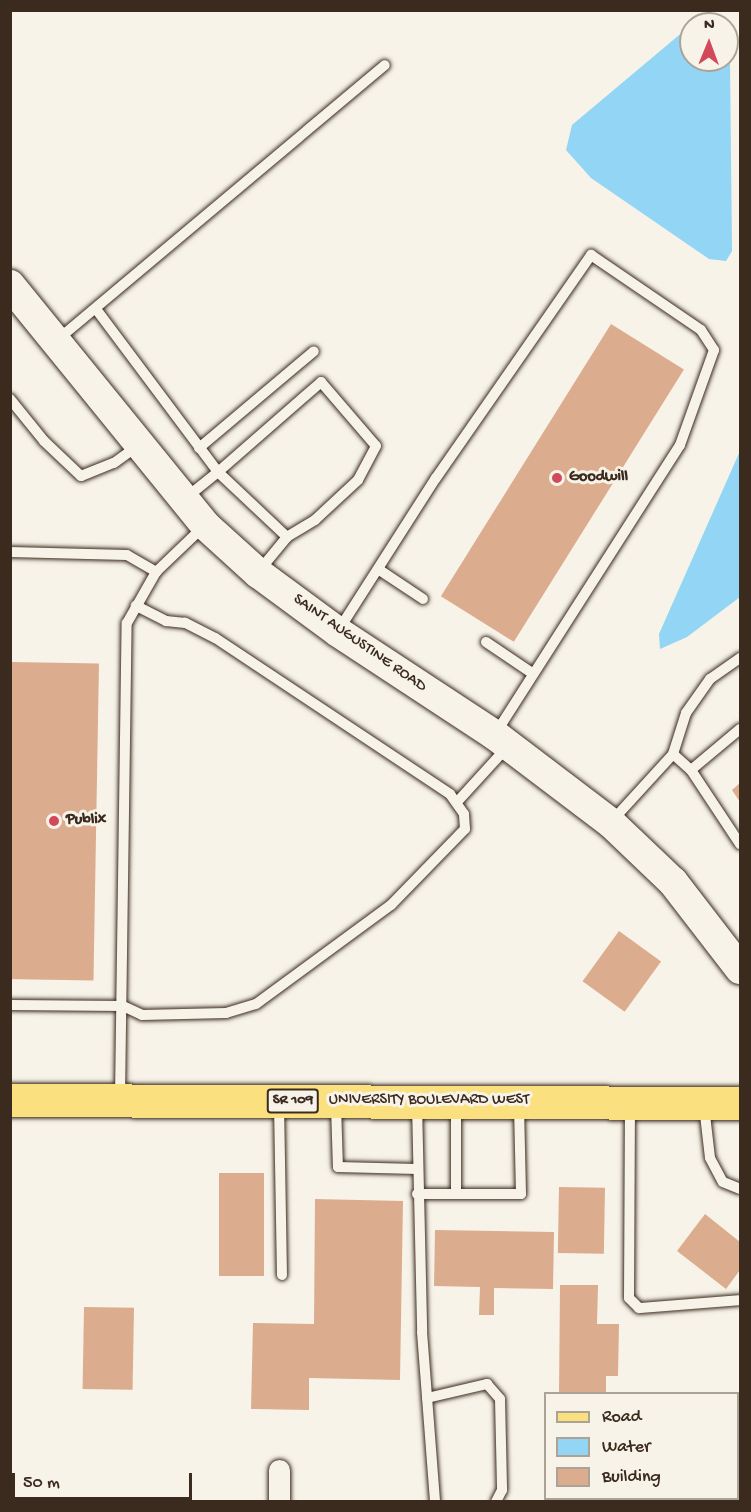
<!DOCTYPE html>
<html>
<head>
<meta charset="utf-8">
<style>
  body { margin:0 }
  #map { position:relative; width:751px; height:1512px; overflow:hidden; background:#f7f3e8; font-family:"Gochi Hand",sans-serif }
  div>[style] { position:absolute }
  .water>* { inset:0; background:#92d5f4 }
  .building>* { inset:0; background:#dcac8e; transform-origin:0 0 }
  .roads { filter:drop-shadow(0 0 2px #3b2a1e) drop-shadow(0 0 2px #3b2a1e) }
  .lane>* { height:10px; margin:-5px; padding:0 5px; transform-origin:5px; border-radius:5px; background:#f7f3e8 }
  .street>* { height:21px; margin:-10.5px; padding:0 10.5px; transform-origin:10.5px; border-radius:10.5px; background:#f7f3e8 }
  .secondary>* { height:30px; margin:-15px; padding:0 15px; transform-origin:15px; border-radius:15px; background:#f7f3e8 }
  .primary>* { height:33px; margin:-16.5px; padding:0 16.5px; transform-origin:16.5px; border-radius:16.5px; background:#fbe080 }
  .dots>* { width:16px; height:16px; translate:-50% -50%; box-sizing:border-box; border:3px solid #f7f3e8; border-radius:50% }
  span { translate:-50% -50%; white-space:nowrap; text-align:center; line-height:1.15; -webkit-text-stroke:6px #f7f3e8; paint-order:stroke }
  .shield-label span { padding:2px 4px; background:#f7f3e8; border:2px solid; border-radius:4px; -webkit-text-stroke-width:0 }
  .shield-label { font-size:15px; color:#3b2a1e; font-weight:700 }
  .poi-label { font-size:16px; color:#3b2a1e; font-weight:700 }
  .left { translate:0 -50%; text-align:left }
  .street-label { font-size:16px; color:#3b2a1e }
  .frame { position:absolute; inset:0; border:12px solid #3b2a1e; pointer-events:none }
  .legend { position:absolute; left:544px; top:1392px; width:195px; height:108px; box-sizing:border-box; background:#f7f3e8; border:2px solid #aca397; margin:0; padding:8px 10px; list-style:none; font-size:18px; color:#3b2a1e }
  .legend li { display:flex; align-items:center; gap:12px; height:30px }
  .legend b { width:30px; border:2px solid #aca397 }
  .north { position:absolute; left:679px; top:12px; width:60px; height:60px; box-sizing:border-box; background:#f7f3e8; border:2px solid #aca397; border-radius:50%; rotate:1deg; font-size:16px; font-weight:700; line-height:24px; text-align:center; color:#3b2a1e }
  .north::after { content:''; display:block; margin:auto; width:21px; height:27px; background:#d1495b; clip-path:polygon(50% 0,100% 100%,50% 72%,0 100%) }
  .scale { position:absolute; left:12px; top:1473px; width:180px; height:27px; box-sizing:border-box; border:3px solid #3b2a1e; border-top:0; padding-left:8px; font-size:18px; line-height:21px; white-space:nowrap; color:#3b2a1e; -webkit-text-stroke:4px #f7f3e8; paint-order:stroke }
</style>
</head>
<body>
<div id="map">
  <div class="water">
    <i style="clip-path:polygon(691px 25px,691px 60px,727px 60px,727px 51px,730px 62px,732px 251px,726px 261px,709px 259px,591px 178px,566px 150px,572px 125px)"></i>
    <i style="clip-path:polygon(740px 451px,740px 597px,687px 637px,660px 649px,659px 634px)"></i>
  </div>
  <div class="building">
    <i style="left:611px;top:324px;width:86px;height:321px;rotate:32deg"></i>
    <i style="left:10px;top:662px;width:89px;height:317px;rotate:1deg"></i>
    <i style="clip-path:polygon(740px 783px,740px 802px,732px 790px)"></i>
    <i style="left:619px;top:931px;width:52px;height:62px;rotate:36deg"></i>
    <i style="left:219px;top:1173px;width:45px;height:103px"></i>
    <i style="left:559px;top:1187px;width:46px;height:66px;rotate:1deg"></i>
    <i style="clip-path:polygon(315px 1199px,403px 1201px,400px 1380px,309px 1378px,309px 1410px,251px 1409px,253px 1323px,314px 1324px)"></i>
    <i style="clip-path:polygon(705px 1214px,740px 1242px,740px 1270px,726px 1289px,677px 1251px)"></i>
    <i style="clip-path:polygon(435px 1230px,554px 1232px,553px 1289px,494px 1288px,494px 1315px,479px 1315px,480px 1287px,434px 1286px)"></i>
    <i style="clip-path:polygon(560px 1285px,598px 1285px,597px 1324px,619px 1324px,618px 1376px,606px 1376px,606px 1394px,559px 1394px)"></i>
    <i style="left:84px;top:1307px;width:50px;height:82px;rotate:1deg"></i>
  </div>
  <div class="roads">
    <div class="lane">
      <i style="left:96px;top:309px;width:204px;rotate:53.2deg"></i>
      <i style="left:218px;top:472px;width:137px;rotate:-41.1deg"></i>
      <i style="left:321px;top:382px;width:84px;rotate:49.3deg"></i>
      <i style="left:376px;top:446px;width:38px;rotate:118deg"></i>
      <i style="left:358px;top:480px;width:59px;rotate:137.1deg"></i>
      <i style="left:315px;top:520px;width:33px;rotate:149deg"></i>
      <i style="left:287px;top:537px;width:44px;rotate:129.5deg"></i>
      <i style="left:56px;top:341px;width:429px;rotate:-40deg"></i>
      <i style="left:10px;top:399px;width:54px;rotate:51deg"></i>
      <i style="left:44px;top:441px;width:51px;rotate:43.4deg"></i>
      <i style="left:81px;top:476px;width:35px;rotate:-22deg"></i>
      <i style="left:114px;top:463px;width:29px;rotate:-36deg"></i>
      <i style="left:199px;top:448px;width:150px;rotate:-40.1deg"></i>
      <i style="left:187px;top:497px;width:40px;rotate:-39deg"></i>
      <i style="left:218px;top:472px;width:95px;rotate:43.3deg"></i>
      <i style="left:10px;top:552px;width:117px;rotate:1.5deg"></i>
      <i style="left:127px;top:555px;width:34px;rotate:30deg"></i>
      <i style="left:378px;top:569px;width:54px;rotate:33.7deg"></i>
      <i style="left:338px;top:631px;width:182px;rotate:-57.4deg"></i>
      <i style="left:436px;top:478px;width:272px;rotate:-55.2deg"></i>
      <i style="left:591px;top:255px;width:133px;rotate:34.3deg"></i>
      <i style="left:701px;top:330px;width:24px;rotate:57deg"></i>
      <i style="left:714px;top:350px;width:101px;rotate:109.7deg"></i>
      <i style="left:680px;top:445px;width:342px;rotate:122.6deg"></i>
      <i style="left:486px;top:642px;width:55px;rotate:34deg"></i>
      <i style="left:673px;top:754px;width:24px;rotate:42deg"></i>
      <i style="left:691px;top:770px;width:89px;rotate:56.5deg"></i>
      <i style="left:691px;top:770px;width:64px;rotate:-39.9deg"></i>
      <i style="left:458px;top:801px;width:74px;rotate:-47.7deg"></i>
      <i style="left:611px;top:822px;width:92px;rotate:-47.6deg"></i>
      <i style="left:673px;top:754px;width:43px;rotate:-72.4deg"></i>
      <i style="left:686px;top:713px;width:42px;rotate:-54.8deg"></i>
      <i style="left:710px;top:679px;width:37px;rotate:-35deg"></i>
      <i style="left:10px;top:1005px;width:113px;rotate:0.5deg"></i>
      <i style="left:123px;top:1006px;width:21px;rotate:25deg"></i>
      <i style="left:142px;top:1015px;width:84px;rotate:-1.4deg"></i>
      <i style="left:226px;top:1013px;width:31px;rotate:-17deg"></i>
      <i style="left:256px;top:1004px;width:167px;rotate:-36.3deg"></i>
      <i style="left:391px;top:905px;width:106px;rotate:-45.8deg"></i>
      <i style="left:465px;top:829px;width:15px;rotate:-94deg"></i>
      <i style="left:464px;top:814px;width:24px;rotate:-125deg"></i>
      <i style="left:450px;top:794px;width:282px;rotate:-146.4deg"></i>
      <i style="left:215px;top:638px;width:34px;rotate:-153deg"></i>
      <i style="left:185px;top:623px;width:19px;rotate:-174deg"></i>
      <i style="left:166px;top:621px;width:34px;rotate:-153deg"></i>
      <i style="left:120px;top:1097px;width:474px;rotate:-89.2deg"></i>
      <i style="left:127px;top:623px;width:59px;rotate:-60.4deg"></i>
      <i style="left:156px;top:572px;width:66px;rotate:-43.8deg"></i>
      <i style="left:279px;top:1104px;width:171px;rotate:89deg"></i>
      <i style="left:417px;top:1104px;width:228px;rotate:88.7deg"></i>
      <i style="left:422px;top:1332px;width:170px;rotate:85.6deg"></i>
      <i style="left:336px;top:1105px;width:62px;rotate:88.2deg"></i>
      <i style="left:338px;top:1167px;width:79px;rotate:1.5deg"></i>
      <i style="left:630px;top:1105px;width:193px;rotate:90.3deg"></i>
      <i style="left:629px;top:1298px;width:14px;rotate:45deg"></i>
      <i style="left:639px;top:1308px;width:101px;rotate:-4.5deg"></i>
      <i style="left:704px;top:1106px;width:52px;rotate:83.4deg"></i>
      <i style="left:710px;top:1158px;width:27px;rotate:62deg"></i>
      <i style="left:723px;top:1182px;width:18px;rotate:22deg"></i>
      <i style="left:417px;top:1194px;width:104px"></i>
      <i style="left:521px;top:1194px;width:87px;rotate:-91.3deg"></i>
      <i style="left:456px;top:1194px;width:90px;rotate:-90deg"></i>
      <i style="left:427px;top:1398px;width:62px;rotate:-13.1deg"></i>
      <i style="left:487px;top:1384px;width:20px;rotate:49deg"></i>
      <i style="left:500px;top:1399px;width:91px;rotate:88.7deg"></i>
      <i style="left:502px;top:1490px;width:13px;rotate:117deg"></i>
    </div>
    <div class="street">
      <i style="left:279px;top:1502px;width:32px;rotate:-90deg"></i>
    </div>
    <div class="secondary">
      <i style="left:10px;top:285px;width:309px;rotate:50.9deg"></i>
      <i style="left:205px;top:525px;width:72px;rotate:42.2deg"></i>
      <i style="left:258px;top:573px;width:99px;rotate:36.4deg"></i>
      <i style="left:338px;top:632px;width:188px;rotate:33.3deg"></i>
      <i style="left:495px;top:735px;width:146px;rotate:37.2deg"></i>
      <i style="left:611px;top:823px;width:86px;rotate:43.6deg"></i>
      <i style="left:673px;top:882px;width:110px;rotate:52.4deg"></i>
    </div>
    <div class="primary">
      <i style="left:10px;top:1100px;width:730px;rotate:0.24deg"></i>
    </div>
  </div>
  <div class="dots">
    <i style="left:557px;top:478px;background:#d1495b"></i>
    <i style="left:54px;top:821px;background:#d1495b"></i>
  </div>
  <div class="shield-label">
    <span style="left:293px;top:1101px">SR 109</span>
  </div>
  <div class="poi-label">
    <span class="left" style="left:569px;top:478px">Goodwill</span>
    <span class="left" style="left:66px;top:821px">Publix</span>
  </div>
  <div class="street-label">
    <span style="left:359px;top:644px;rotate:35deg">SAINT AUGUSTINE ROAD</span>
    <span style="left:429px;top:1101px">UNIVERSITY BOULEVARD WEST</span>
  </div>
  <div class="frame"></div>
  <ul class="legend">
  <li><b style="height:8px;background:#fbe080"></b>Road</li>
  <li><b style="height:16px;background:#92d5f4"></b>Water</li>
  <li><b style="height:16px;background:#dcac8e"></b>Building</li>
  </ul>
  <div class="north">N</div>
  <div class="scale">50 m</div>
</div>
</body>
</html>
